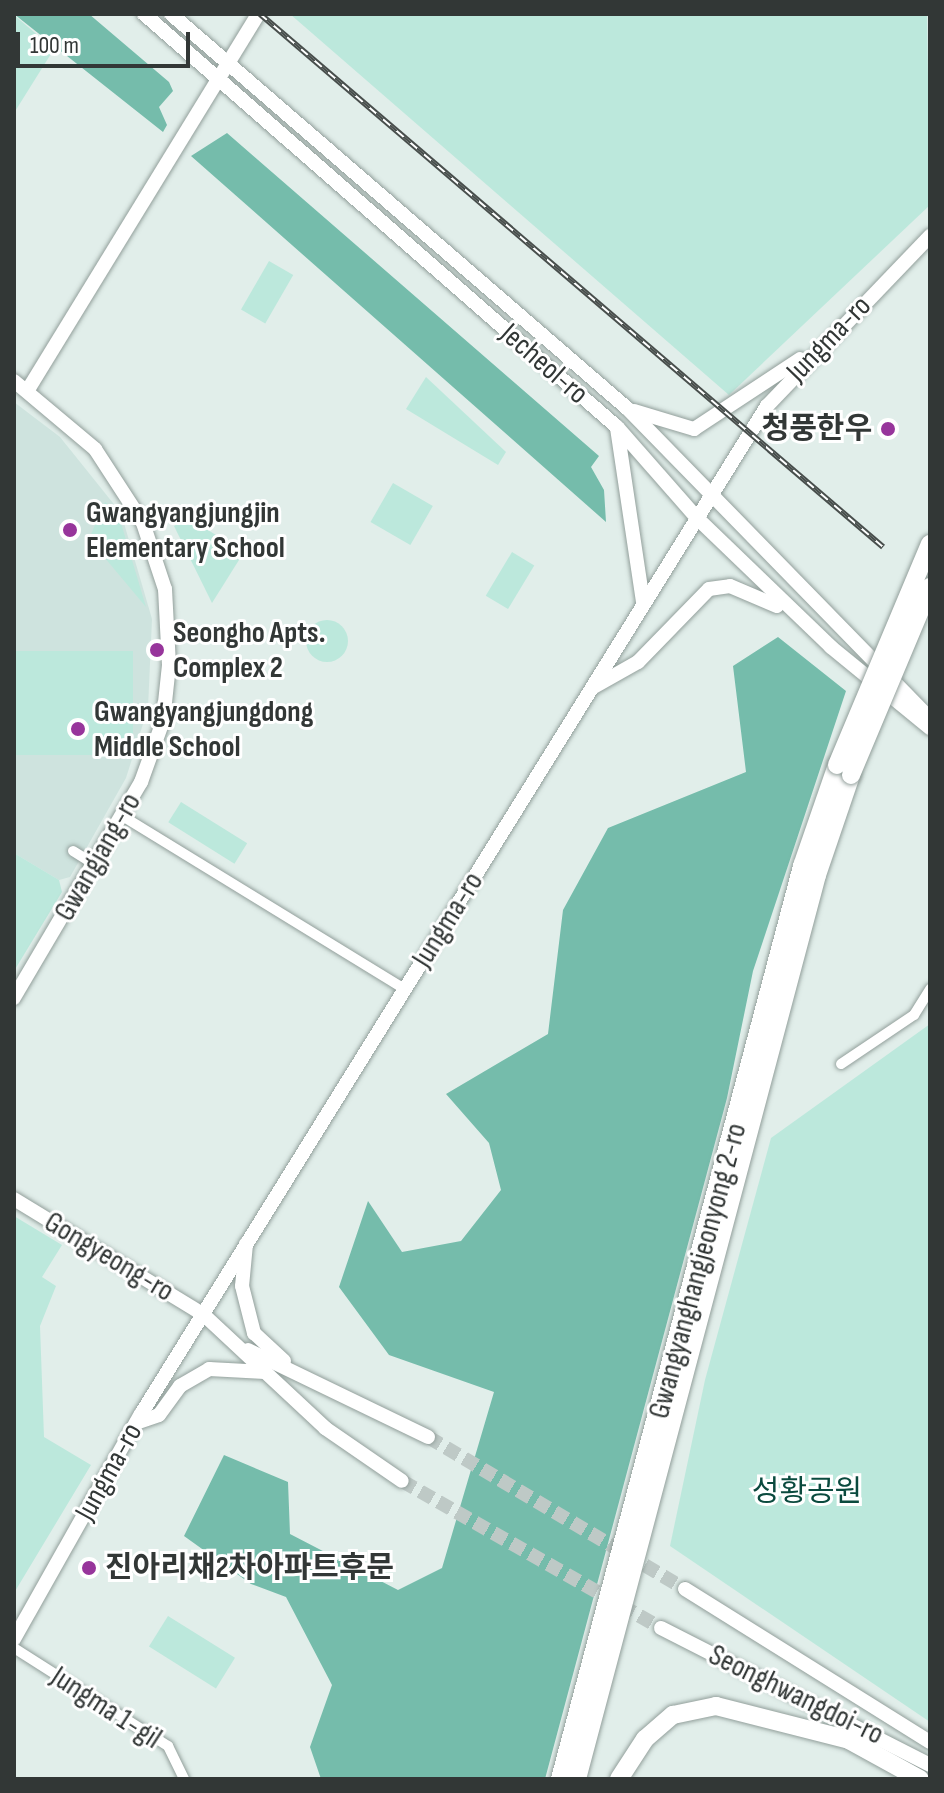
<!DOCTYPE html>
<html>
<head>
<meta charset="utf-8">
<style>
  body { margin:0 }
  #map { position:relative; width:944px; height:1793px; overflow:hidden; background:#e1eeea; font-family:"Sofia Sans Condensed","Noto Sans KR",sans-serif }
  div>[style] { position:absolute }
  .built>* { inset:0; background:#cee3de }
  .green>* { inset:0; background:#bce8dc; transform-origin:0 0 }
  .round { border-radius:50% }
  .forest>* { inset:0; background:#75bcab }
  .secondary-tunnel>* { height:14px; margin-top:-7px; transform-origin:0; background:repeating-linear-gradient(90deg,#bec9c6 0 14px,transparent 0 21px) }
  .roads { filter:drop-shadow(0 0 2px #929f9b) drop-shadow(0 0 2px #929f9b) }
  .street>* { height:10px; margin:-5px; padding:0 5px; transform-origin:5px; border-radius:5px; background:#fff }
  .secondary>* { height:14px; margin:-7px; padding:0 7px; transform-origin:7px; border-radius:7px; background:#fff }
  .highway>* { height:18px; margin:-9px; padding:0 9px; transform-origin:9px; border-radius:9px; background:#fff }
  .rail>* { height:6px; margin-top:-3px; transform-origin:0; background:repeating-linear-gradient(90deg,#fff 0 9px,#484e4c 0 18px); box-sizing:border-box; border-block:2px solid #484e4c }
  .bridges { filter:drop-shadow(0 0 2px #929f9b) drop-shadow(0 0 2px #929f9b) }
  .highway-bridge>* { height:18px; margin:-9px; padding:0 9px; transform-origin:9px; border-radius:9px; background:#fff }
  .dots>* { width:22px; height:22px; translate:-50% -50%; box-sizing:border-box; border:4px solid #fff; border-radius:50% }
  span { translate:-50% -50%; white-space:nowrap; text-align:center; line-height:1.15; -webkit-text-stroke:6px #fff; paint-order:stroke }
  .street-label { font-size:30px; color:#323736 }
  .poi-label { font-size:30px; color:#323736; font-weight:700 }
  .right { translate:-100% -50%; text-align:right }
  .left { translate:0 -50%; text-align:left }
  .park-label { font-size:30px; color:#0a4a3e }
  .frame { position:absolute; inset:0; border:16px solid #323736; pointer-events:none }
  .scale { position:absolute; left:16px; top:32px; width:174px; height:36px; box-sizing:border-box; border:4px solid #323736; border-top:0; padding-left:10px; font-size:24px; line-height:28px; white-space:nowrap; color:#323736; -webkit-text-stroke:6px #fff; paint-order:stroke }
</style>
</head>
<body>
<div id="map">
  <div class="built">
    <i style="clip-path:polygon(14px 402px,60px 437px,121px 513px,152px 619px,148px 708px,126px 778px,70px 877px,59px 880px,14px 853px)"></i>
  </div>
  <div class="green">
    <i style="clip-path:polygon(290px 14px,927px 14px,930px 205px,729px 395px)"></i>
    <i style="clip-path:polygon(14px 15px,54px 49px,14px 113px)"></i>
    <i style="left:269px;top:261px;width:28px;height:56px;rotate:30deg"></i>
    <i style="clip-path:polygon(426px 377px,506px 452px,498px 465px,406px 409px)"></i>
    <i style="left:393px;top:483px;width:46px;height:45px;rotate:30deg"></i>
    <i style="clip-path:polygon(105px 502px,118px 513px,146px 607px,89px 539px)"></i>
    <i style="clip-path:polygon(188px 518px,244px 552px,212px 603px,174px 526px)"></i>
    <i style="left:512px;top:552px;width:26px;height:51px;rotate:31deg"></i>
    <i class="round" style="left:306px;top:620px;width:42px;height:42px"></i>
    <i style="left:14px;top:651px;width:119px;height:104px"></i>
    <i style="left:181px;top:802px;width:78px;height:24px;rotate:32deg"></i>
    <i style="clip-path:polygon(14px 853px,59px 880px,62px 892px,14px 971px)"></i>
    <i style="clip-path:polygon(930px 1024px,930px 1722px,670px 1546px,705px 1380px,771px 1138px)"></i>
    <i style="clip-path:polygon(14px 1216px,62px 1245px,42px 1277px,56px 1286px,40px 1326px,44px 1437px,91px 1465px,14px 1593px)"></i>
    <i style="left:168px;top:1616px;width:79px;height:36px;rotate:32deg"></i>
  </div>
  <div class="forest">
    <i style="clip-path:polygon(14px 14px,89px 14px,169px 82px,173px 91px,159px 107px,167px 125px,163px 132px)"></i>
    <i style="clip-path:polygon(227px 133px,599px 456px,591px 467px,604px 490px,606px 522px,191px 156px)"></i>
    <i style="clip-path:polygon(778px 637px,846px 691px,753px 971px,727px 1098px,545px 1779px,321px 1779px,310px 1747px,332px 1685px,286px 1597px,251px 1584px,184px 1536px,224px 1455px,288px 1482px,290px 1534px,398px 1590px,442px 1568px,494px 1392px,389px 1355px,339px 1287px,368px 1201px,402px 1252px,461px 1241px,501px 1190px,489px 1143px,446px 1094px,548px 1034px,563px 910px,608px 828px,746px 772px,733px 666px)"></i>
  </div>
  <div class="secondary-tunnel">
    <i style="left:428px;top:1437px;width:299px;rotate:30.6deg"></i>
    <i style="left:402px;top:1481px;width:298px;rotate:29.6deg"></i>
  </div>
  <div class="roads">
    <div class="street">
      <i style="left:124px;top:817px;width:329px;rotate:31.5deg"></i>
      <i style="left:73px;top:851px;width:26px;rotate:32deg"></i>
      <i style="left:841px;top:1064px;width:88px;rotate:-33.9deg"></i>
      <i style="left:914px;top:1015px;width:31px;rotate:-58deg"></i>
      <i style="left:14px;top:1648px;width:183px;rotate:32.5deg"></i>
      <i style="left:168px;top:1746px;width:37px;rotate:64deg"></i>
    </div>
    <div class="secondary">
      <i style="left:144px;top:14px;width:628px;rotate:41.13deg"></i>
      <i style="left:617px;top:427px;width:121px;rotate:48.7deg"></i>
      <i style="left:697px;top:518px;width:186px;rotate:43.9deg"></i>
      <i style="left:831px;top:647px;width:128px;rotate:39.3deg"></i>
      <i style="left:171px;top:14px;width:604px;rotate:40.84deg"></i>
      <i style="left:628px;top:409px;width:432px;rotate:45.7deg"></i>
      <i style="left:14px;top:381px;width:106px;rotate:40deg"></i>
      <i style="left:95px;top:449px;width:88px;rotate:57deg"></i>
      <i style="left:143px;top:523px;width:70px;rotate:71.6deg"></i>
      <i style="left:165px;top:589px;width:76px;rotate:87deg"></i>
      <i style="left:169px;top:665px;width:56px;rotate:96.1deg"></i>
      <i style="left:163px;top:721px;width:65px;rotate:109.8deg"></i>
      <i style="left:141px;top:782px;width:251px;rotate:120.5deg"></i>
      <i style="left:29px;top:388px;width:439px;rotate:-58.5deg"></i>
      <i style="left:634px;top:411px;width:63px;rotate:16.7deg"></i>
      <i style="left:694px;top:429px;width:127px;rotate:-33.4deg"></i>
      <i style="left:617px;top:428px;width:176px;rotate:81.5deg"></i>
      <i style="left:592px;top:688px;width:53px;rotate:-29.5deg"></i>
      <i style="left:638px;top:662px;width:102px;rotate:-45.8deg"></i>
      <i style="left:709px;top:589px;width:21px;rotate:-8deg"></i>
      <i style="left:730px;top:586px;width:51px;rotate:23.1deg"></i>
      <i style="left:14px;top:1199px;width:223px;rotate:31.4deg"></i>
      <i style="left:204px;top:1315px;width:166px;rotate:43deg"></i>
      <i style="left:325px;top:1428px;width:93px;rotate:34.5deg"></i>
      <i style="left:246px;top:1244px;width:42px;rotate:95.4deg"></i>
      <i style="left:242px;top:1286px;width:49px;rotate:75.7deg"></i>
      <i style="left:254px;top:1333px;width:41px;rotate:43deg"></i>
      <i style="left:248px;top:1350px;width:200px;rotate:25.8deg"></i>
      <i style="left:136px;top:1423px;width:24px;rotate:-19deg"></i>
      <i style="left:159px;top:1415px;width:36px;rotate:-54deg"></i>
      <i style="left:180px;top:1386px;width:34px;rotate:-30deg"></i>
      <i style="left:209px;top:1369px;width:56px;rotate:3.1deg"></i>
      <i style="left:685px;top:1589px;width:289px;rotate:32deg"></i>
      <i style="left:661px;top:1628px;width:302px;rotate:27deg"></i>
      <i style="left:14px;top:1639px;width:258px;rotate:-60.6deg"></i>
      <i style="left:141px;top:1414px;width:1187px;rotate:-58.16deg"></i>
      <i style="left:767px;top:406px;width:236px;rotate:-46.2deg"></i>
    </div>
    <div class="highway">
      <i style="left:560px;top:1779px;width:945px;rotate:-75.15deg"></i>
      <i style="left:802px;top:866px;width:107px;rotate:-70.9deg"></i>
      <i style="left:577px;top:1779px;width:935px;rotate:-75.13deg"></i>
      <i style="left:817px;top:875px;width:106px;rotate:-71.2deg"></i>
      <i style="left:619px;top:1779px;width:48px;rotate:-57deg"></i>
      <i style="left:645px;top:1739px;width:37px;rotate:-41deg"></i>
      <i style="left:673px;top:1715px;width:44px;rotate:-11.8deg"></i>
      <i style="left:716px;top:1706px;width:137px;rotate:14.3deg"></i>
      <i style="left:849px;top:1740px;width:81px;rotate:28.8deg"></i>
    </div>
  </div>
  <div class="rail">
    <i style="left:260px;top:14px;width:820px;rotate:40.55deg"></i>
  </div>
  <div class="bridges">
    <div class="highway-bridge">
      <i style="left:837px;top:765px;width:240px;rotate:-67.2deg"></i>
      <i style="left:851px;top:775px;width:204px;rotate:-67.2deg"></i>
    </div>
  </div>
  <div class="dots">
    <i style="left:888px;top:429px;background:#97359b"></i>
    <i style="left:70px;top:530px;background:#97359b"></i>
    <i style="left:157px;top:650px;background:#97359b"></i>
    <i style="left:78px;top:729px;background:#97359b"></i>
    <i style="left:89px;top:1568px;background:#97359b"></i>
  </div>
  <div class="street-label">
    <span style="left:829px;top:339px;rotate:-46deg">Jungma-ro</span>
    <span style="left:544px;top:364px;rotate:41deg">Jecheol-ro</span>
    <span style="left:98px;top:857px;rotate:-60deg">Gwangjang-ro</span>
    <span style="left:448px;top:920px;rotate:-58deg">Jungma-ro</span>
    <span style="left:109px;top:1257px;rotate:31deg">Gongyeong-ro</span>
    <span style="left:698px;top:1271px;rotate:-75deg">Gwangyanghangjeonyong 2-ro</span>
    <span style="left:109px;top:1472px;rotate:-61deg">Jungma-ro</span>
    <span style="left:796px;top:1695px;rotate:26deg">Seonghwangdoi-ro</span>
    <span style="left:106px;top:1708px;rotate:33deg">Jungma 1-gil</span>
  </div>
  <div class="poi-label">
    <span class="right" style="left:872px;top:429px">청풍한우</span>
    <span class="left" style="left:86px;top:530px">Gwangyangjungjin<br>Elementary School</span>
    <span class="left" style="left:173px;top:650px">Seongho Apts.<br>Complex 2</span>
    <span class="left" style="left:94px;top:729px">Gwangyangjungdong<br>Middle School</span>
    <span class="left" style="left:105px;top:1568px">진아리채2차아파트후문</span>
  </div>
  <div class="park-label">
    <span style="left:807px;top:1492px">성황공원</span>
  </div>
  <div class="frame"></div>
  <div class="scale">100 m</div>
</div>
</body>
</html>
